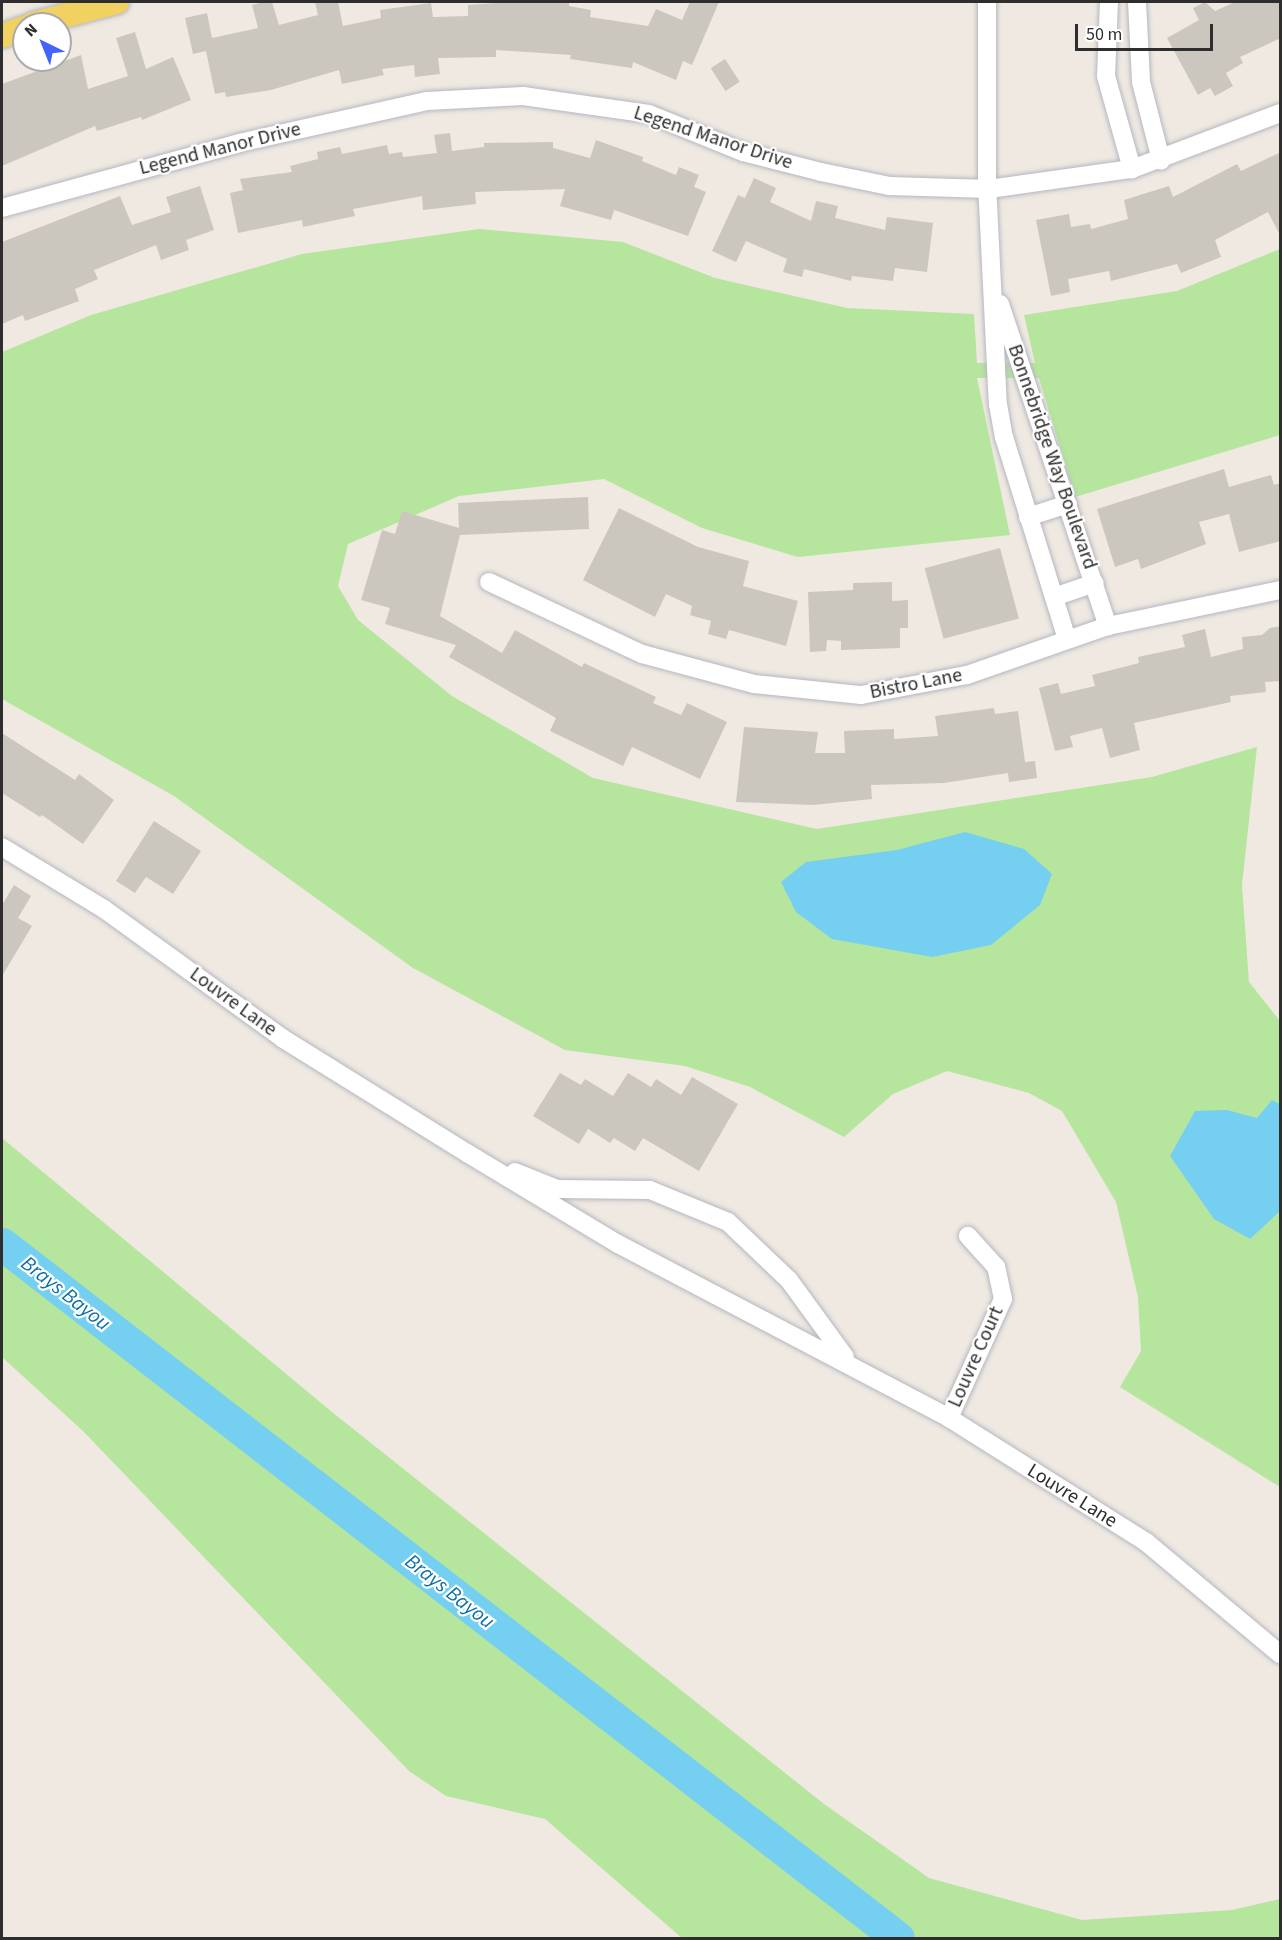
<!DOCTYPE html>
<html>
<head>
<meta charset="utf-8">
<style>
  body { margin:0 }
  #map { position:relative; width:1282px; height:1940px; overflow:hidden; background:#efe9e1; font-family:"Source Sans 3",sans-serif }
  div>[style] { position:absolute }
  .green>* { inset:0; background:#b6e59e }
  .water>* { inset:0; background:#75cff0 }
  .river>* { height:33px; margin:-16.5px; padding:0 16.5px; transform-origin:16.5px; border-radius:16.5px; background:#75cff0 }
  .building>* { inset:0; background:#cbc7bf; transform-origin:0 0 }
  .roads { filter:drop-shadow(0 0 2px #b4b7c1) drop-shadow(0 0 2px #b4b7c1) }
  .minor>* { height:18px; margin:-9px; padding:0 9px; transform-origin:9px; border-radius:9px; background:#fff }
  .major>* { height:24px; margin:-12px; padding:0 12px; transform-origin:12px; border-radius:12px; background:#f2d163 }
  span { translate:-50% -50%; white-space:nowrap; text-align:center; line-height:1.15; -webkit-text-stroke:4.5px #fff; paint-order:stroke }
  .street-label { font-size:20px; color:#2e2e2e }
  .water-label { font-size:21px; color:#0d6fa3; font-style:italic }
  .frame { position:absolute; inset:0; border:3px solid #2e2e2e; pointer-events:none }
  .north { position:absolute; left:12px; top:12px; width:60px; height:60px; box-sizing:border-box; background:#fff; border:2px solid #ababab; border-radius:50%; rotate:317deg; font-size:16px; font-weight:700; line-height:24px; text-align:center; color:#2e2e2e }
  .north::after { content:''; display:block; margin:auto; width:21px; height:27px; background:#4264fb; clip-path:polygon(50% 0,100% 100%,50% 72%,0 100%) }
  .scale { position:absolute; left:1075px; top:24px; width:138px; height:27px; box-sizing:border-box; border:3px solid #2e2e2e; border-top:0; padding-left:8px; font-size:18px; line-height:21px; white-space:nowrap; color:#2e2e2e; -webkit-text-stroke:4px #fff; paint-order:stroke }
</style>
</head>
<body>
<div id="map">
  <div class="green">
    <i style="clip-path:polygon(479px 229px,623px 242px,715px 278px,847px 308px,974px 314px,977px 363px,1035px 363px,1024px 315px,1177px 291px,1280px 249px,1280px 435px,1075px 497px,1039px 378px,977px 378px,1010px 535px,798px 557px,702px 528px,604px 479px,459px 496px,348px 544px,338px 586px,358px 620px,452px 696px,593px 778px,817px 829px,1152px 777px,1257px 747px,1242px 885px,1249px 982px,1280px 1021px,1280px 1487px,1120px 1387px,1141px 1351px,1138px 1297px,1116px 1202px,1062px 1111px,1029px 1093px,947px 1071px,893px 1094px,844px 1137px,750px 1087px,685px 1066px,565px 1050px,413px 968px,174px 796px,2px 699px,2px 352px,91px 315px,302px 254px)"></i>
    <i style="clip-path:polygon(2px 1138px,332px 1412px,824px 1804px,929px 1878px,1082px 1920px,1232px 1910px,1280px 1899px,1280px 1938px,682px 1938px,545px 1819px,446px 1796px,409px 1771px,84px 1432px,2px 1357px)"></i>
  </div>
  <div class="water">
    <i style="clip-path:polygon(965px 832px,1024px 849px,1052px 874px,1040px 905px,991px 945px,932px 957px,832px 939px,796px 912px,781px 882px,806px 862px,897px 850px)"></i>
    <i style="clip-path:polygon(1272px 1100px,1280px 1104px,1280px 1211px,1250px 1239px,1214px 1219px,1170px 1156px,1195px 1111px,1227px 1110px,1257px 1118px)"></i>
  </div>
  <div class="river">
    <i style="left:2px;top:1244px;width:1133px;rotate:37.76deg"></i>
  </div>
  <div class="building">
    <i style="clip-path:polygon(264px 2px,272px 2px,279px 25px,318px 15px,315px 2px,338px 2px,343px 26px,381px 18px,380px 10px,431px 3px,433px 17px,468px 16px,468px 5px,511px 2px,569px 2px,569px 6px,591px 10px,590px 17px,648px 26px,656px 9px,682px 20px,690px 2px,719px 2px,692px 65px,683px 61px,676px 80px,633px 62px,632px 68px,570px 59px,571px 55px,496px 50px,496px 57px,438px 58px,440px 74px,415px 77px,414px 65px,382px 69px,384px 75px,342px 84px,339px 70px,271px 90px,226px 97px,225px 92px,215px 94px,206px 51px,193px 54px,185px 18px,207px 13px,212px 38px,258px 28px,252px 5px)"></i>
    <i style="clip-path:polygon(1205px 2px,1215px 11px,1235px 2px,1281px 2px,1281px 38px,1240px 57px,1243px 63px,1226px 73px,1233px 86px,1215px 96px,1210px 88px,1198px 95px,1167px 38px,1199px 20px,1193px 8px)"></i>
    <i style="clip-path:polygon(135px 32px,146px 69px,173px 57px,191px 100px,142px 120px,141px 117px,97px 131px,95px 126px,2px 166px,2px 84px,81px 55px,88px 89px,128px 76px,116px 38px)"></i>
    <i style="left:725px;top:59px;width:27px;height:17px;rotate:57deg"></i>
    <i style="clip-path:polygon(450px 133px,452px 151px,484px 147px,484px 143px,553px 142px,553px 148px,590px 158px,596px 140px,643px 157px,642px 161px,676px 175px,679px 167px,699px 175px,694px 187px,706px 192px,688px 236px,614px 210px,611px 220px,560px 206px,565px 189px,475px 192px,476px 204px,423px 210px,422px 196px,353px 209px,355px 216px,303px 227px,302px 220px,238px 233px,230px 193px,243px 190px,240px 179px,292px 172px,290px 166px,318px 159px,317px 152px,340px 147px,342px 154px,387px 145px,389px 154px,402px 152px,403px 157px,437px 153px,434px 135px)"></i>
    <i style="clip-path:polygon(1281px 152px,1281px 237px,1268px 212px,1215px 240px,1221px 257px,1181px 273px,1177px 264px,1111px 281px,1109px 271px,1068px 279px,1070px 292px,1051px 296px,1036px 220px,1069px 214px,1071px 227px,1090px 224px,1091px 229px,1128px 219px,1124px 200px,1169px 186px,1173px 197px,1237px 164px,1241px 171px)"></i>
    <i style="clip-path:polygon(754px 178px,776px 188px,770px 202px,811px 221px,816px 201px,838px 206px,835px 218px,885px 230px,887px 217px,933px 223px,927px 272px,895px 268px,893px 281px,852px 276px,851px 281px,804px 269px,802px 277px,783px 272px,787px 259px,746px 241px,736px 262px,712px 251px,738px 195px,745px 198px)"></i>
    <i style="clip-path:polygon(200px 186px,214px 230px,186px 240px,189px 250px,161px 260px,156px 245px,94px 270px,98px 279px,75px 289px,79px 301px,25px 321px,23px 315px,2px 324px,2px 242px,120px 196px,132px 225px,171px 212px,166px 197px)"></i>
    <i style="clip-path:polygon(1224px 469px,1229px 487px,1271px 475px,1274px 485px,1281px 483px,1281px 541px,1239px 552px,1229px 514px,1199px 522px,1206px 544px,1141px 569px,1138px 559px,1115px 567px,1097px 509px)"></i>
    <i style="clip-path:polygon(588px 497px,589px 529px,460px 535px,440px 616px,502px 653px,515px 630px,582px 667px,584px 663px,656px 697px,653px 703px,681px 715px,687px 703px,727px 722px,700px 779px,632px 747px,623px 766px,550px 731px,556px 718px,449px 657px,456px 645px,385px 624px,390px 608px,361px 600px,382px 530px,395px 534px,402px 511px,459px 528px,458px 503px)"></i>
    <i style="clip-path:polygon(619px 508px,698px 547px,749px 561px,743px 586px,798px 601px,786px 646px,729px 630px,726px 639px,708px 634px,711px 621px,690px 615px,692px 606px,666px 594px,655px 617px,583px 580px)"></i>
    <i style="left:1000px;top:548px;width:73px;height:78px;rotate:75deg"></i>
    <i style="clip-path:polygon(892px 582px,892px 601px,908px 600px,908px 628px,900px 628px,900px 648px,841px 650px,841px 641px,827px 640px,826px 651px,810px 652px,808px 592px,853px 590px,853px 583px)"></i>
    <i style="clip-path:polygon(1281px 626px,1281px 681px,1265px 682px,1266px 692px,1230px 696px,1231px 702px,1134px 723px,1140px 750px,1110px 758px,1102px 728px,1070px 736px,1073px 747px,1055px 751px,1039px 688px,1058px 683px,1061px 694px,1095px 686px,1092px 675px,1139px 663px,1138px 657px,1185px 647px,1182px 635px,1205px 629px,1211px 657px,1243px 649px,1242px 637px,1262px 635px,1270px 628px)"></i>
    <i style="clip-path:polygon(994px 708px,995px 714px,1018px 711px,1025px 762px,1035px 761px,1037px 778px,1009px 782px,1008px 773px,944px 783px,871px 785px,872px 799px,813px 805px,736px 802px,744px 727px,818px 732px,815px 753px,845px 753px,844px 731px,894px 729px,894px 739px,938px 736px,935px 716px)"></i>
    <i style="clip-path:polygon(2px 733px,75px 780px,79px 774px,114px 800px,83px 844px,42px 815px,40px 817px,2px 793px)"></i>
    <i style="clip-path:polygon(154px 821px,201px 851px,173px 894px,146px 877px,135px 893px,116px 881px)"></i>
    <i style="clip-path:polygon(14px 885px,31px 896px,18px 918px,32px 926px,2px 976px,2px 905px)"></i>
    <i style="clip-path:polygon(560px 1073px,581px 1085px,585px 1079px,613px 1096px,628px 1073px,651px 1087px,656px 1079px,681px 1095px,692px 1077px,738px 1104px,699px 1171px,643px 1138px,635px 1151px,614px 1138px,610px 1143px,588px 1129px,579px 1144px,533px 1116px)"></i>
  </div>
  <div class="roads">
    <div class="minor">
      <i style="left:987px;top:2px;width:181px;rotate:90deg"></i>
      <i style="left:987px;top:183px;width:221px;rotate:87.2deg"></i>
      <i style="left:998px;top:404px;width:34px;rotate:80deg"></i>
      <i style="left:1004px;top:437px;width:212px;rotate:72.7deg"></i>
      <i style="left:1109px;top:2px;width:74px;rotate:92.3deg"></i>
      <i style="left:1106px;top:76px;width:97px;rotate:74.4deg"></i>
      <i style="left:1137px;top:2px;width:80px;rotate:87.1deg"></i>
      <i style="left:1141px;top:82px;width:81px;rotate:75.6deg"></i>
      <i style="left:2px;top:208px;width:246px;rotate:-15.3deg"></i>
      <i style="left:239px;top:143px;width:193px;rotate:-12.6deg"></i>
      <i style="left:427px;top:101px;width:96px;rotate:-3deg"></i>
      <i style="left:523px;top:96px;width:127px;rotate:8.1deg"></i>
      <i style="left:649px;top:114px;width:101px;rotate:22deg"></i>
      <i style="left:743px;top:152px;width:81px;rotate:14.4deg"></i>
      <i style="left:821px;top:172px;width:69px;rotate:11.6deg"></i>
      <i style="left:889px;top:186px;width:100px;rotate:1.7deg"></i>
      <i style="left:989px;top:189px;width:144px;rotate:-8deg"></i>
      <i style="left:1132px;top:169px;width:158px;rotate:-20.7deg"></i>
      <i style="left:1000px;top:304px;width:340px;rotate:71.5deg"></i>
      <i style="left:1028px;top:517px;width:42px;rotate:-18deg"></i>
      <i style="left:489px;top:582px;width:169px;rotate:25.2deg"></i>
      <i style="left:642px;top:654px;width:116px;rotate:15deg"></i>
      <i style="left:754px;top:684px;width:108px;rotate:5.9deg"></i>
      <i style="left:861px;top:695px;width:108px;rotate:-10.7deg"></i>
      <i style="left:967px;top:675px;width:149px;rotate:-19.2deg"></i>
      <i style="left:1108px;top:626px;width:176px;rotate:-11.8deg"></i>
      <i style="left:1054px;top:597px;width:43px;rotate:-18.9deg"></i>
      <i style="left:2px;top:847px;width:119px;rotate:31.3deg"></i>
      <i style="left:104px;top:909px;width:220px;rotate:35.9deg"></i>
      <i style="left:282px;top:1038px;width:218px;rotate:31.9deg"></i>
      <i style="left:467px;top:1153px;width:176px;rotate:31.1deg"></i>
      <i style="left:618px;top:1244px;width:374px;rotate:27.7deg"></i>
      <i style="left:949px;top:1418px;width:233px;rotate:32.2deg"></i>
      <i style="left:1146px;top:1542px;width:175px;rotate:39.9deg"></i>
      <i style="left:515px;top:1172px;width:45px;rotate:22deg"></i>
      <i style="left:557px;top:1189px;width:93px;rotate:0.6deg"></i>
      <i style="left:650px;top:1190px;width:84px;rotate:22.3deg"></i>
      <i style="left:728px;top:1222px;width:84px;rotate:43.6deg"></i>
      <i style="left:789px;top:1280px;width:95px;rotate:54deg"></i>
      <i style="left:949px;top:1418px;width:131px;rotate:-65.6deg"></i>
      <i style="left:1003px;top:1299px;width:33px;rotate:-102deg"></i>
      <i style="left:996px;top:1267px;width:42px;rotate:-132.1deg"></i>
    </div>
    <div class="major">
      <i style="left:33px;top:24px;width:87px;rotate:-14.7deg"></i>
      <i style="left:2px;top:36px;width:23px;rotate:-20deg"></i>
    </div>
  </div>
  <div class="street-label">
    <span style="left:713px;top:138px;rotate:18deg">Legend Manor Drive</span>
    <span style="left:220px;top:149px;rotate:-14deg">Legend Manor Drive</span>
    <span style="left:1052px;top:457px;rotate:71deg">Bonnebridge Way Boulevard</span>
    <span style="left:916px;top:684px;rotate:-11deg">Bistro Lane</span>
    <span style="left:233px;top:1002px;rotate:36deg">Louvre Lane</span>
    <span style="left:976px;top:1357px;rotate:-66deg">Louvre Court</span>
    <span style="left:1072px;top:1496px;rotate:32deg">Louvre Lane</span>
  </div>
  <div class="water-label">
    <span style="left:66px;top:1293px;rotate:38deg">Brays Bayou</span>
    <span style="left:450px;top:1591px;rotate:38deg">Brays Bayou</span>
  </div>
  <div class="frame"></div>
  <div class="north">N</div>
  <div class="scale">50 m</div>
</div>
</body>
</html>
